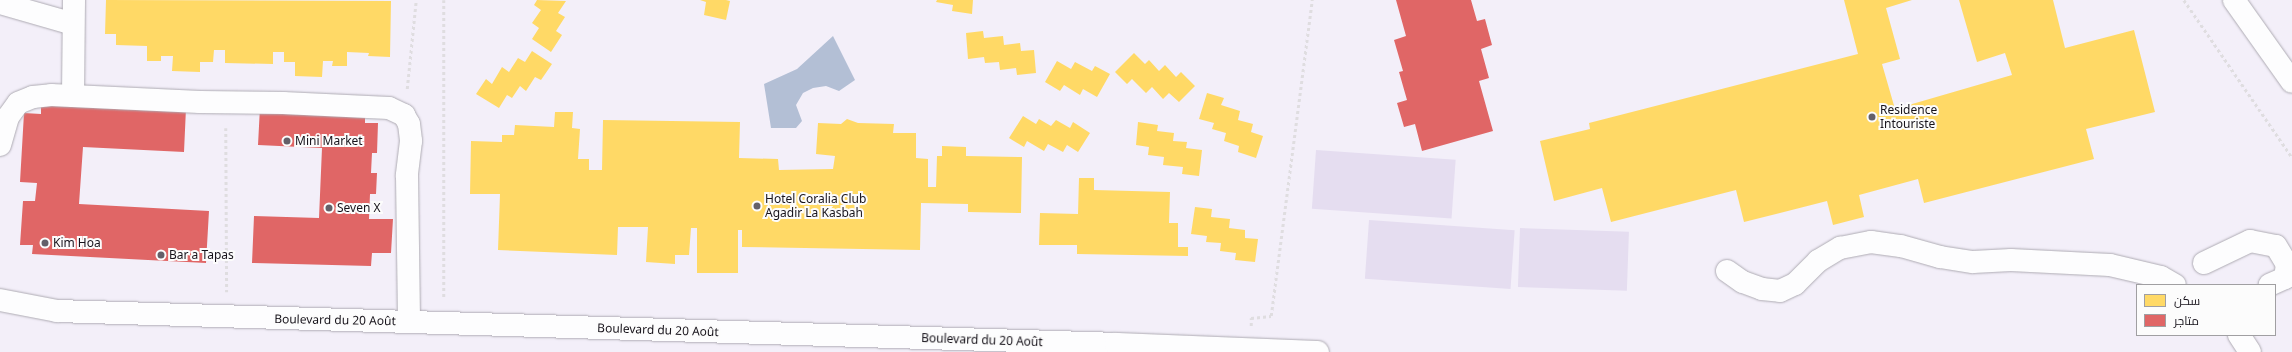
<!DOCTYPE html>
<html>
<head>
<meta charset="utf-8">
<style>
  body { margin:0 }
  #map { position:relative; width:2292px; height:352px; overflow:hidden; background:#f3eff9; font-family:"Noto Sans",Cairo,sans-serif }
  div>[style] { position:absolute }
  .green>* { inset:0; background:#e5ddf0; transform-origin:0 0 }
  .water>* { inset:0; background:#b3bfd5 }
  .homes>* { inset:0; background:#ffd966 }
  .shops>* { inset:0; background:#e06666 }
  .path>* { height:2.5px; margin-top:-1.25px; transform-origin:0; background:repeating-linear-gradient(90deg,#dfdde0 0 3px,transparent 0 6px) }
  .roads { filter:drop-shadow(0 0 1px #aeabb3) drop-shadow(0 0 1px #aeabb3) }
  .minor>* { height:22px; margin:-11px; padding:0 11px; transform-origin:11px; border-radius:11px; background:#fdfdfe }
  .dots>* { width:11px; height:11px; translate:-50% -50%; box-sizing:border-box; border:2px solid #fcfcfc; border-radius:50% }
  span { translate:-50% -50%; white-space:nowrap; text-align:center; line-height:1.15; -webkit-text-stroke:4px #fcfcfc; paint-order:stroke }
  .poi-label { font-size:12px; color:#17131b }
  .left { translate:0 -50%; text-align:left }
  .street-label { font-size:12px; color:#17131b }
  .legend { position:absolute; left:2136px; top:284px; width:140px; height:52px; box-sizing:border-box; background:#fcfcfc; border:1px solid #a09fa2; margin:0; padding:5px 7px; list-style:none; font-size:12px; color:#17131b }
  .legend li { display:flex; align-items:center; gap:8px; height:20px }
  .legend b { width:20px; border:1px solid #a09fa2 }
</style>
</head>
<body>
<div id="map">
  <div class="green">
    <i style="left:1316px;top:150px;width:140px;height:59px;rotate:4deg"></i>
    <i style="left:1369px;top:220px;width:146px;height:59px;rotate:4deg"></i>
    <i style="left:1520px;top:228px;width:109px;height:59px;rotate:2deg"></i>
  </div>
  <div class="water">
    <i style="clip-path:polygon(833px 36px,855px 80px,839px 91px,826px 86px,813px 88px,803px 93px,796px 105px,802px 121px,796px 128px,771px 128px,764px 84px,797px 69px)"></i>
  </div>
  <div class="homes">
    <i style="clip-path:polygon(106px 0,391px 1px,390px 57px,368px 56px,369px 53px,347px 52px,347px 66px,332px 66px,333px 61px,323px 61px,322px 77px,295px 76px,295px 62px,284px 62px,284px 52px,273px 52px,273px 64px,225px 63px,225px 50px,214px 50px,213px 62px,200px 62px,200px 72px,172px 71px,173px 56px,161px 56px,161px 61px,147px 61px,147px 46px,116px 45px,116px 34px,105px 34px)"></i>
    <i style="clip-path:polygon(537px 0,566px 1px,558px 13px,565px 17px,556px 31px,562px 35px,551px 52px,532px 39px,539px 28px,532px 23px,541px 10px,534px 5px)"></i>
    <i style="clip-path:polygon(726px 0,730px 1px,726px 20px,704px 15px,706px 2px,700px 0)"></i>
    <i style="clip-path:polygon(937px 0,973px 0,972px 14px,952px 11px,953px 5px,936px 2px)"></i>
    <i style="clip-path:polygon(1844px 0,1912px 0,1886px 8px,1900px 59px,1882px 64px,1895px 109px,2012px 75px,2005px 53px,1977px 62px,1959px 0,2053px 0,2065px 48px,2134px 30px,2155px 112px,2086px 129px,2094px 159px,1924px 203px,1918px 179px,1859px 195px,1864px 217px,1833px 225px,1827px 201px,1744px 222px,1736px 190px,1611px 222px,1602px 188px,1554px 201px,1540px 141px,1590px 129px,1589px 123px,1858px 54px)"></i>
    <i style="clip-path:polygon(983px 31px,984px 38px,1003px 36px,1004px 45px,1020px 43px,1021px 51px,1034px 50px,1036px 73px,1017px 75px,1016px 68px,1000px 70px,999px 62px,985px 63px,984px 57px,968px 59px,966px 33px)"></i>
    <i style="clip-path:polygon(532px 51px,552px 64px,541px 80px,535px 77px,526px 91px,520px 86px,512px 98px,507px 95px,499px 108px,476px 94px,486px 79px,492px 84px,502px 67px,509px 72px,518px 58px,525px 62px)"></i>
    <i style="clip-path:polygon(1134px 53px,1145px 64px,1149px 60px,1159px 71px,1165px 65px,1176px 77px,1181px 72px,1195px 86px,1179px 102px,1169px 93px,1163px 99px,1152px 87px,1146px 93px,1132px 79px,1127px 84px,1115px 72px)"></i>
    <i style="clip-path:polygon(1057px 61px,1071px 69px,1075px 62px,1092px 71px,1095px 66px,1110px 74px,1097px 97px,1083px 89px,1080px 95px,1064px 85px,1060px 91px,1045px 82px)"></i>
    <i style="clip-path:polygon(1207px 93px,1224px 98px,1221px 105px,1240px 111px,1238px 120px,1253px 124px,1251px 132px,1263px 136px,1256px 158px,1238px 152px,1239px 146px,1224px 141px,1226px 133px,1212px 129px,1214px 123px,1199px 119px)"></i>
    <i style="clip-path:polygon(555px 112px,573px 112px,572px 128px,580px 129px,578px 159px,589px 159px,589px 170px,602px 170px,603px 120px,740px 122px,739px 158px,778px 159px,779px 170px,833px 169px,835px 156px,816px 154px,818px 123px,841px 124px,847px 119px,858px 123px,894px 124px,893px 133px,916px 133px,916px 158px,928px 159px,928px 187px,936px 187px,937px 156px,942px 156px,942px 146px,966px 147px,966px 156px,1022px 157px,1021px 213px,968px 212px,968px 204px,921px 203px,920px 250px,742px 247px,742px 230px,738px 230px,738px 273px,697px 273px,697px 228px,691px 228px,689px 255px,675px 255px,675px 264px,646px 262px,648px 227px,618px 227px,617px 255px,498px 250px,500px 194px,470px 194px,471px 141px,502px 142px,502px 135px,514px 135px,515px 125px,554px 127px)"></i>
    <i style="clip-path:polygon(1023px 116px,1036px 124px,1039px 119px,1051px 126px,1056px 120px,1070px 128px,1073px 122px,1090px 133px,1078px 152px,1067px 145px,1063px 152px,1048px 144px,1044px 151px,1027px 141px,1024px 147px,1009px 138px)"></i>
    <i style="clip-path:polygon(1138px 122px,1158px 125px,1157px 131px,1174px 133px,1173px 141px,1187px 142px,1186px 148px,1202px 150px,1199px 176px,1182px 174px,1183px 167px,1163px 165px,1164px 157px,1148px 155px,1149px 147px,1136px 145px)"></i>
    <i style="clip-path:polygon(1079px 178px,1094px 178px,1094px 190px,1170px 192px,1169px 223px,1178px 223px,1178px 247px,1188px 247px,1188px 256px,1077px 254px,1077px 245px,1039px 245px,1040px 213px,1078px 214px)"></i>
    <i style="clip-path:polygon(1195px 207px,1212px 209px,1211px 217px,1230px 219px,1229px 228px,1245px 230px,1245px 238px,1258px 239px,1255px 262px,1235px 260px,1236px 253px,1220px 251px,1221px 243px,1206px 242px,1207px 236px,1191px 234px)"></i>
  </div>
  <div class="shops">
    <i style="clip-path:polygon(1396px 0,1471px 0,1477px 21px,1485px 19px,1492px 45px,1481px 49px,1489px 78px,1479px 81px,1493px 131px,1422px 151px,1415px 124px,1404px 127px,1397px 103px,1407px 100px,1399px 72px,1403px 71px,1394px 40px,1406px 36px)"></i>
    <i style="clip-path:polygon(41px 100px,186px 108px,184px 152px,83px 147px,79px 204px,209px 211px,206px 263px,32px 254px,33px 245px,20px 245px,23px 201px,35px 201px,37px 183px,20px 182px,24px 113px,41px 114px)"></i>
    <i style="clip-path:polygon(260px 107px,365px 111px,365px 123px,378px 123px,377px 153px,372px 153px,371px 173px,377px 173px,376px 194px,370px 194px,369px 219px,393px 219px,391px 253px,372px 253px,371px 266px,252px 263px,254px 216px,319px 218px,322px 148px,258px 145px)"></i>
  </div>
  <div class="path">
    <i style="left:444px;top:0;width:298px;rotate:90deg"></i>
    <i style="left:2184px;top:0;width:191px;rotate:55.5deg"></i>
    <i style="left:407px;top:89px;width:89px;rotate:-84.2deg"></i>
    <i style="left:226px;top:128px;width:164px;rotate:89.7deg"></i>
    <i style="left:1251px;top:326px;width:8px;rotate:-90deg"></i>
    <i style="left:1251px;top:318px;width:20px;rotate:-6deg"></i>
    <i style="left:1271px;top:316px;width:319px;rotate:-82.6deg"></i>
  </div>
  <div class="roads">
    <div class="minor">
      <i style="left:2234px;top:0;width:100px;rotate:54.7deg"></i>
      <i style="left:0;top:3px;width:76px;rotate:16deg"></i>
      <i style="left:73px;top:96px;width:96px;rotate:-89.4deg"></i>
      <i style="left:0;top:145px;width:29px;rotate:-74deg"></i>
      <i style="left:8px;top:117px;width:17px;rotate:-54deg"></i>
      <i style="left:18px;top:103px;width:16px;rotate:-22deg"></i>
      <i style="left:33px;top:97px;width:18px;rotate:-6deg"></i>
      <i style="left:51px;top:95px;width:149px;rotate:2.7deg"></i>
      <i style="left:200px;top:102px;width:83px;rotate:0.7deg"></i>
      <i style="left:283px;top:103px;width:106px;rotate:2.7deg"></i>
      <i style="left:389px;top:108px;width:17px;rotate:25deg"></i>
      <i style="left:404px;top:115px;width:10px;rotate:61deg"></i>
      <i style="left:409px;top:124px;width:17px;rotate:83deg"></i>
      <i style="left:411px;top:141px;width:35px;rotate:97deg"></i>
      <i style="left:407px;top:176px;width:146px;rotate:89.2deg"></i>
      <i style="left:2204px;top:263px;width:51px;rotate:-25.6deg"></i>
      <i style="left:2250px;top:241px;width:26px;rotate:11deg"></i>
      <i style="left:2276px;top:246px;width:21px;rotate:59deg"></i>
      <i style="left:2287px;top:264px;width:14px;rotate:98deg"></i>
      <i style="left:2285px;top:278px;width:17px;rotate:156deg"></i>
      <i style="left:1727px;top:271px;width:19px;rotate:35deg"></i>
      <i style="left:1743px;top:282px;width:20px;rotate:20deg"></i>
      <i style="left:1762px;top:289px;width:18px;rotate:6deg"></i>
      <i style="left:1780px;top:291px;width:17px;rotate:-25deg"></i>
      <i style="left:1795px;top:284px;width:33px;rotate:-45deg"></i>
      <i style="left:1818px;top:261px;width:26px;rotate:-31deg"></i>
      <i style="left:1840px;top:248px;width:32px;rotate:-11deg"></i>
      <i style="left:1871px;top:242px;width:30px;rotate:8deg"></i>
      <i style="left:1901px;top:246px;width:41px;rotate:15.8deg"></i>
      <i style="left:1940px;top:257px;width:33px;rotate:9deg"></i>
      <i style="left:1973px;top:262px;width:38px;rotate:-3deg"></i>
      <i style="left:2011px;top:260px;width:99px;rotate:2.9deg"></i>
      <i style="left:2110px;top:265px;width:52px;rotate:13.2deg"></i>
      <i style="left:2161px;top:277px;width:16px;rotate:30deg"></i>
      <i style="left:0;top:300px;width:58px;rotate:10.9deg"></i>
      <i style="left:57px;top:311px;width:1060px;rotate:1.78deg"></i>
      <i style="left:1116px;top:344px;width:202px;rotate:2.3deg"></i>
      <i style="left:2239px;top:335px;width:20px;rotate:57deg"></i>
    </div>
  </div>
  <div class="dots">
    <i style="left:1872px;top:117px;background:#646069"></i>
    <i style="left:287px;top:141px;background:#646069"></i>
    <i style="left:757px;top:206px;background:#646069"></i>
    <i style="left:329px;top:208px;background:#646069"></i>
    <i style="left:45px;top:243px;background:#646069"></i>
    <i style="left:161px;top:255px;background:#646069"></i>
  </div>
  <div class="poi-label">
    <span class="left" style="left:1880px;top:117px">Residence<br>Intouriste</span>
    <span class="left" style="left:295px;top:141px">Mini Market</span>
    <span class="left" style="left:765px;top:206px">Hotel Coralia Club<br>Agadir La Kasbah</span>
    <span class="left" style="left:337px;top:208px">Seven X</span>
    <span class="left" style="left:53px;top:243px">Kim Hoa</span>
    <span class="left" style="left:169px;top:255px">Bar a Tapas</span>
  </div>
  <div class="street-label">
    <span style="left:335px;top:320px;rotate:1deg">Boulevard du 20 Août</span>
    <span style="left:658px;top:330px;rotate:2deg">Boulevard du 20 Août</span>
    <span style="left:982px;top:340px;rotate:2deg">Boulevard du 20 Août</span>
  </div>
  <ul class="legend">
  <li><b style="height:11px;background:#ffd966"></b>سكن</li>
  <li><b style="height:11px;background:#e06666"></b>متاجر</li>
  </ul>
</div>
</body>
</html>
